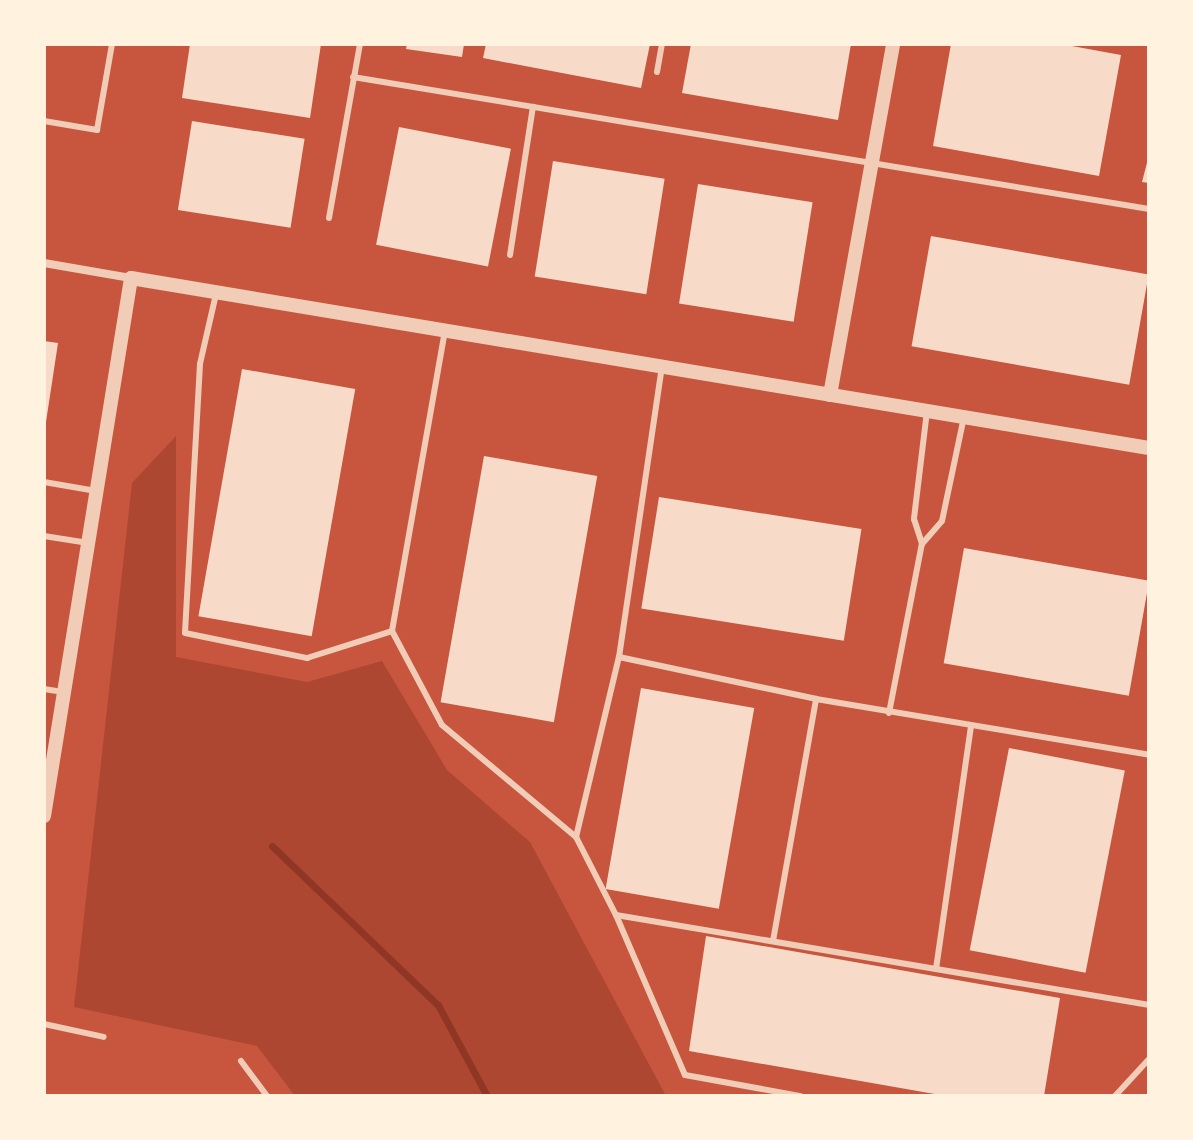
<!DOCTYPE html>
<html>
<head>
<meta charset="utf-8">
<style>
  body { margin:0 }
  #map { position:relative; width:1193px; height:1140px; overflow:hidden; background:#c8553d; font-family:Raleway,sans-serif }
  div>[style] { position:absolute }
  .green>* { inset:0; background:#ae4732 }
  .stream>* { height:7px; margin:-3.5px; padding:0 3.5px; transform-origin:3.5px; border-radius:3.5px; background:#8f3625 }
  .building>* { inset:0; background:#f7dbc8; transform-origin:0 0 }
  .service>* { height:6px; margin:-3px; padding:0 3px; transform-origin:3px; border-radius:3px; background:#f1ccb7 }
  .minor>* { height:8px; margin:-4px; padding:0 4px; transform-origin:4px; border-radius:4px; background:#f1ccb7 }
  .tertiary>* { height:14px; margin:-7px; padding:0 7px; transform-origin:7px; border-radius:7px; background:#f1ccb7 }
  span { translate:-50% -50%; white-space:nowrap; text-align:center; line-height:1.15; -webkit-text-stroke:6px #fff3e0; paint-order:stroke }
  .frame { position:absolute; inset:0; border:46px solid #fff3e0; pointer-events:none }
</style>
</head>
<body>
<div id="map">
  <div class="green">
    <i style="clip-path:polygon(176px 436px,176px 657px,307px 682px,382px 661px,447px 770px,530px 842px,666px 1096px,295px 1096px,257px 1046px,74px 1007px,132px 483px)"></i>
  </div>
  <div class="stream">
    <i style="left:272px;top:846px;width:230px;rotate:43.8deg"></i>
    <i style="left:438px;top:1005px;width:103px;rotate:61.7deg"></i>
  </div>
  <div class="building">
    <i style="clip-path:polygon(190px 44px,321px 44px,310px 118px,182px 98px)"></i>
    <i style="clip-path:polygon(407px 44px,464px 44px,462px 57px,406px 49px)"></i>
    <i style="clip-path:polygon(486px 44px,650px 44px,641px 88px,483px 58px)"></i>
    <i style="clip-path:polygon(691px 44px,851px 44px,838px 120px,682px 93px)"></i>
    <i style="clip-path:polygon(951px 44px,1061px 44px,1121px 55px,1099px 176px,933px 146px)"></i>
    <i style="left:192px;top:121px;width:114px;height:90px;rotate:9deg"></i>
    <i style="left:399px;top:127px;width:114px;height:120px;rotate:11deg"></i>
    <i style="clip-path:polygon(1149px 155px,1149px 183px,1142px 182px)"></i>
    <i style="left:553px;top:161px;width:113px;height:117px;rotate:9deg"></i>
    <i style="left:698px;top:184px;width:116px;height:121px;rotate:9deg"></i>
    <i style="left:931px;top:236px;width:221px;height:112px;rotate:10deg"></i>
    <i style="clip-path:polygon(44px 341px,58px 343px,46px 422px,44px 422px)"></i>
    <i style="left:242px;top:369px;width:115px;height:251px;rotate:10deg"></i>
    <i style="left:484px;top:456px;width:115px;height:250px;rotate:10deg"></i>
    <i style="left:659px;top:497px;width:205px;height:113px;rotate:9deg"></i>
    <i style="left:964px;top:548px;width:188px;height:117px;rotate:10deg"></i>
    <i style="left:641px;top:688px;width:115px;height:204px;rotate:10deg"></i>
    <i style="left:1009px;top:748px;width:118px;height:206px;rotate:11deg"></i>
    <i style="clip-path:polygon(706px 936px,1060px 998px,1044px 1096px,946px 1096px,689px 1051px)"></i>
  </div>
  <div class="service">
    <i style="left:657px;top:72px;width:28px;rotate:-80deg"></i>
    <i style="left:353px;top:77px;width:807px;rotate:9.42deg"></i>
    <i style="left:44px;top:121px;width:54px;rotate:9.6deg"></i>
    <i style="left:97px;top:130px;width:87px;rotate:-80.1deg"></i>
    <i style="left:329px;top:218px;width:177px;rotate:-79.9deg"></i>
    <i style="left:510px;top:255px;width:150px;rotate:-81.2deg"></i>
    <i style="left:216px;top:294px;width:72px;rotate:102.9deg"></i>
    <i style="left:200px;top:364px;width:269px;rotate:93.2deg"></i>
    <i style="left:185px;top:633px;width:125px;rotate:11.6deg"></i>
    <i style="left:307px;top:658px;width:89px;rotate:-17.6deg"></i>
    <i style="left:392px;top:631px;width:106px;rotate:62deg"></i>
    <i style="left:442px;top:725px;width:175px;rotate:39.9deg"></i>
    <i style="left:576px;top:837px;width:185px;rotate:-76.6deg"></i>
    <i style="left:662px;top:366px;width:294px;rotate:98.4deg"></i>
    <i style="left:619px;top:657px;width:201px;rotate:12deg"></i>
    <i style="left:816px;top:699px;width:338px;rotate:9.5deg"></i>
    <i style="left:927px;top:411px;width:109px;rotate:96.9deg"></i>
    <i style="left:914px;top:519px;width:26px;rotate:72deg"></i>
    <i style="left:922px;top:544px;width:30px;rotate:-49deg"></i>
    <i style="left:942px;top:521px;width:106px;rotate:-78.1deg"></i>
    <i style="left:44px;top:482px;width:53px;rotate:9.8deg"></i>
    <i style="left:44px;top:536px;width:45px;rotate:9deg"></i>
    <i style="left:392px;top:631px;width:305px;rotate:-80deg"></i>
    <i style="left:44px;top:689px;width:20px;rotate:9deg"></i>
    <i style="left:889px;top:713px;width:172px;rotate:-79deg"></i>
    <i style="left:576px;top:837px;width:88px;rotate:62.9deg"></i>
    <i style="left:616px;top:915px;width:174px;rotate:66.7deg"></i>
    <i style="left:685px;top:1075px;width:118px;rotate:10.3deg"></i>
    <i style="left:616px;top:915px;width:541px;rotate:9.58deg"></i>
    <i style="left:773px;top:941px;width:246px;rotate:-79.9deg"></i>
    <i style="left:936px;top:969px;width:245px;rotate:-81.8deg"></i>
    <i style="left:44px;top:1024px;width:61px;rotate:12.2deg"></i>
    <i style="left:241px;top:1061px;width:44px;rotate:53.4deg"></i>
    <i style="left:1115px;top:1096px;width:50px;rotate:-47.4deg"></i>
  </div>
  <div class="minor">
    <i style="left:44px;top:263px;width:88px;rotate:9.8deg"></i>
  </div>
  <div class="tertiary">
    <i style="left:830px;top:395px;width:357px;rotate:-79.8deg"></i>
    <i style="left:44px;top:816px;width:545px;rotate:-80.81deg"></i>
    <i style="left:131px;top:278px;width:1032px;rotate:9.48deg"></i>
  </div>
  <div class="frame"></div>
</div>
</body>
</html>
